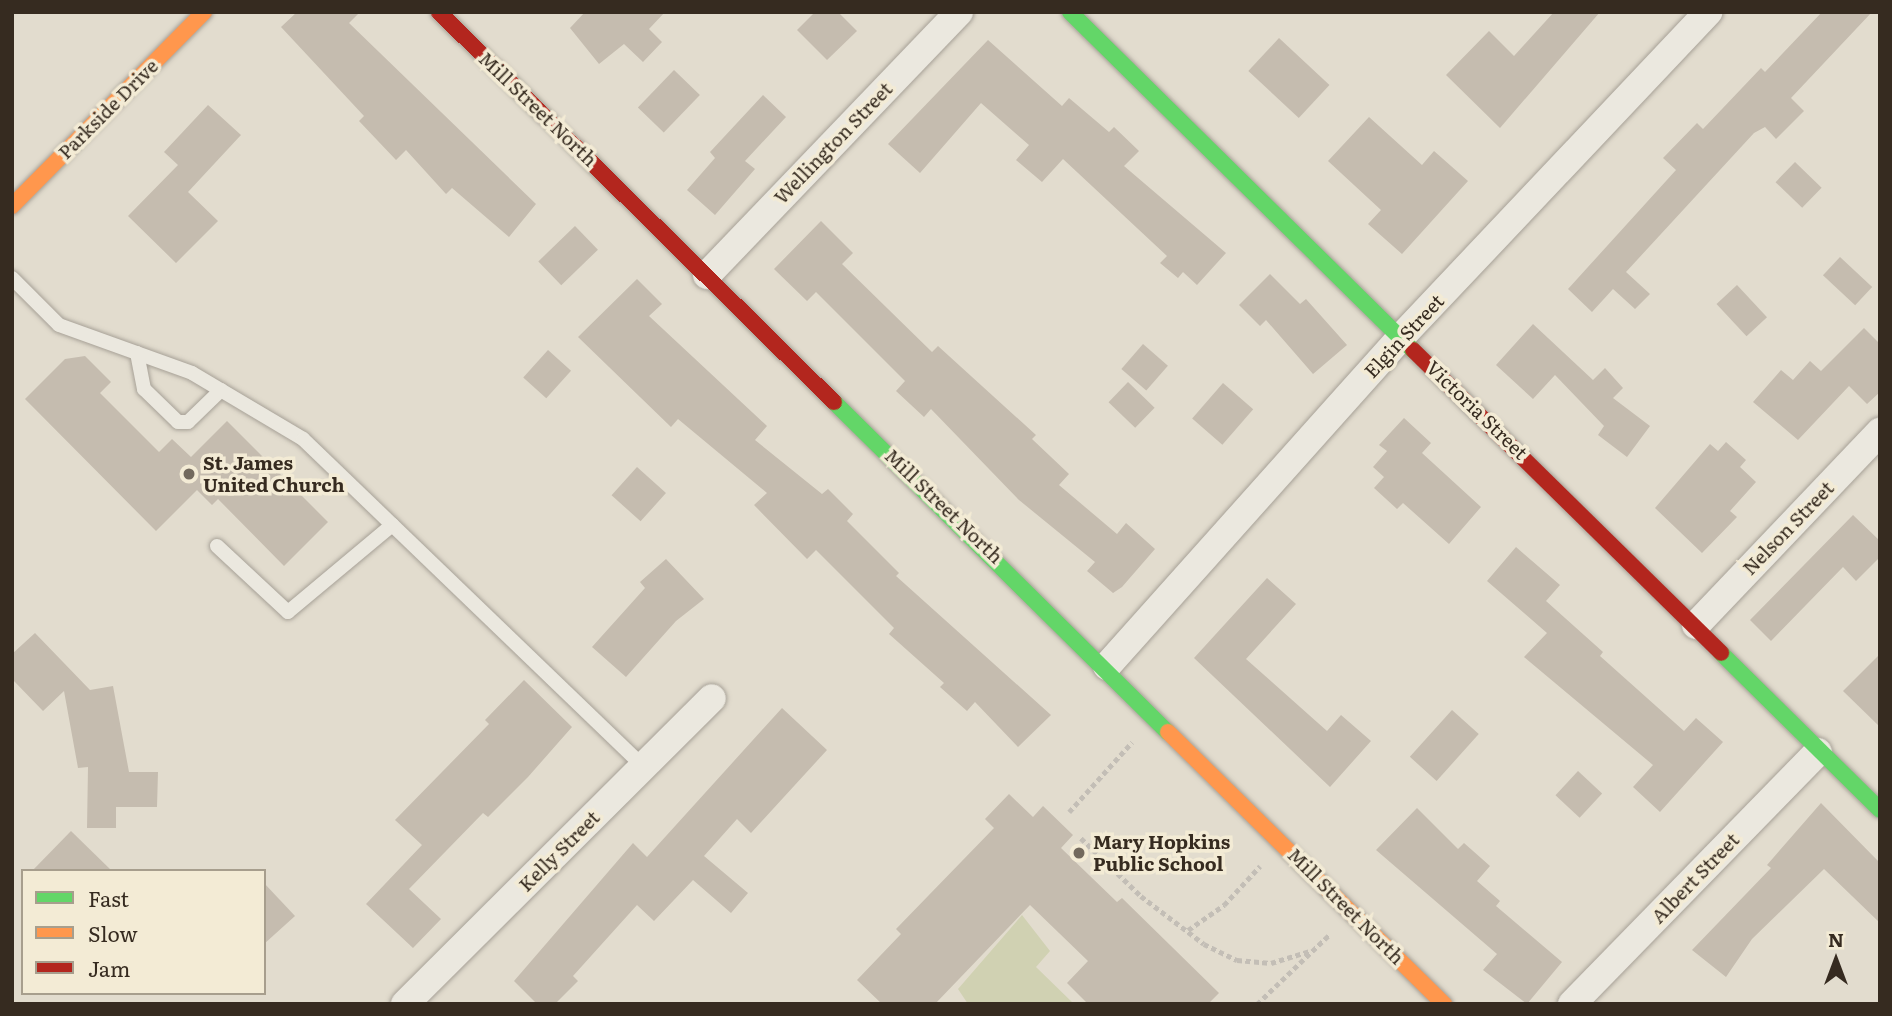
<!DOCTYPE html>
<html>
<head>
<meta charset="utf-8">
<style>
  body { margin:0 }
  #map { position:relative; width:1892px; height:1016px; overflow:hidden; background:#e2dcce; font-family:Literata,serif }
  div>[style] { position:absolute }
  .green>* { inset:0; background:#d0d1b2 }
  .building>* { inset:0; background:#c5bcaf; transform-origin:0 0 }
  .path>* { height:4.5px; margin-top:-2.25px; transform-origin:0; background:repeating-linear-gradient(90deg,#c3beb6 0 5px,transparent 0 8.5px) }
  .roads { filter:drop-shadow(0 0 2px #a7a197) drop-shadow(0 0 2px #a7a197) }
  .lane>* { height:14px; margin:-7px; padding:0 7px; transform-origin:7px; border-radius:7px; background:#ebe8df }
  .street>* { height:28px; margin:-14px; padding:0 14px; transform-origin:14px; border-radius:14px; background:#ebe8df }
  .fast>* { height:16px; margin:-8px; padding:0 8px; transform-origin:8px; border-radius:8px; background:#63d668 }
  .slow>* { height:16px; margin:-8px; padding:0 8px; transform-origin:8px; border-radius:8px; background:#ff974d }
  .jam>* { height:16px; margin:-8px; padding:0 8px; transform-origin:8px; border-radius:8px; background:#b3261e }
  .dots>* { width:19px; height:19px; translate:-50% -50%; box-sizing:border-box; border:4px solid #f3ebd5; border-radius:50% }
  span { translate:-50% -50%; white-space:nowrap; text-align:center; line-height:1.15; -webkit-text-stroke:7px #f3ebd5; paint-order:stroke }
  .street-label { font-size:19px; color:#362b20 }
  .poi-label { font-size:19px; color:#362b20; font-weight:700 }
  .left { translate:0 -50%; text-align:left }
  .frame { position:absolute; inset:0; border:14px solid #362b20; pointer-events:none }
  .legend { position:absolute; left:21px; top:869px; width:245px; height:126px; box-sizing:border-box; background:#f3ebd5; border:2px solid #a79e8d; margin:0; padding:9px 12px; list-style:none; font-size:21px; color:#362b20 }
  .legend li { display:flex; align-items:center; gap:14px; height:35px }
  .legend b { width:35px; border:2px solid #a79e8d }
  .north { position:absolute; left:1801px; top:925px; width:70px; height:70px; -webkit-text-stroke:5px #f3ebd5; paint-order:stroke; rotate:0deg; font-size:19px; font-weight:700; line-height:28px; text-align:center; color:#362b20 }
  .north::after { content:''; display:block; margin:auto; width:24px; height:32px; background:#362b20; clip-path:polygon(50% 0,100% 100%,50% 72%,0 100%) }
</style>
</head>
<body>
<div id="map">
  <div class="green">
    <i style="clip-path:polygon(1022px 915px,1050px 951px,1036px 967px,1074px 1004px,968px 1004px,958px 989px)"></i>
  </div>
  <div class="building">
    <i style="clip-path:polygon(297px 12px,360px 12px,349px 23px,536px 204px,509px 237px,452px 188px,446px 194px,406px 150px,396px 160px,359px 121px,364px 116px,281px 27px)"></i>
    <i style="clip-path:polygon(585px 12px,665px 12px,649px 29px,662px 42px,643px 62px,624px 44px,599px 64px,570px 28px)"></i>
    <i style="clip-path:polygon(815px 12px,838px 12px,857px 31px,827px 60px,797px 30px)"></i>
    <i style="clip-path:polygon(1554px 12px,1600px 12px,1500px 128px,1446px 75px,1489px 31px,1514px 56px)"></i>
    <i style="clip-path:polygon(1822px 12px,1872px 12px,1791px 98px,1804px 111px,1776px 139px,1765px 127px,1754px 133px,1626px 272px,1650px 294px,1635px 309px,1613px 289px,1592px 312px,1568px 289px,1676px 170px,1663px 158px,1697px 123px,1703px 129px,1761px 68px,1765px 72px)"></i>
    <i style="left:1279px;top:38px;width:69px;height:45px;rotate:43deg"></i>
    <i style="clip-path:polygon(988px 40px,1062px 106px,1069px 98px,1109px 132px,1114px 127px,1139px 151px,1124px 166px,1226px 253px,1197px 285px,1183px 272px,1178px 278px,1160px 263px,1167px 256px,1063px 159px,1042px 182px,1016px 160px,1029px 145px,981px 103px,920px 173px,888px 144px)"></i>
    <i style="left:674px;top:70px;width:36px;height:52px;rotate:44deg"></i>
    <i style="clip-path:polygon(763px 95px,786px 117px,745px 161px,755px 169px,715px 215px,687px 190px,715px 158px,710px 152px)"></i>
    <i style="clip-path:polygon(208px 105px,241px 135px,188px 192px,218px 221px,176px 263px,128px 216px,178px 165px,164px 152px)"></i>
    <i style="clip-path:polygon(1369px 117px,1422px 165px,1434px 151px,1468px 181px,1402px 254px,1368px 224px,1381px 210px,1328px 161px)"></i>
    <i style="left:1795px;top:162px;width:37px;height:28px;rotate:44deg"></i>
    <i style="clip-path:polygon(821px 221px,853px 253px,842px 264px,932px 352px,938px 346px,1036px 435px,1032px 439px,1069px 474px,1059px 485px,1117px 534px,1126px 523px,1155px 549px,1122px 587px,1113px 593px,1087px 571px,1095px 562px,1019px 500px,931px 409px,924px 417px,896px 391px,905px 381px,816px 292px,807px 301px,774px 269px)"></i>
    <i style="left:575px;top:226px;width:33px;height:51px;rotate:46deg"></i>
    <i style="left:1840px;top:257px;width:44px;height:25px;rotate:43deg"></i>
    <i style="clip-path:polygon(1270px 274px,1300px 304px,1306px 299px,1347px 345px,1313px 374px,1266px 320px,1260px 326px,1239px 305px)"></i>
    <i style="clip-path:polygon(637px 279px,662px 304px,649px 316px,767px 426px,755px 440px,822px 494px,828px 489px,853px 514px,847px 521px,899px 573px,896px 576px,1051px 715px,1018px 747px,975px 702px,967px 711px,940px 687px,944px 683px,889px 634px,894px 628px,816px 550px,807px 559px,754px 505px,767px 493px,678px 419px,671px 427px,578px 337px)"></i>
    <i style="left:1737px;top:285px;width:44px;height:28px;rotate:47deg"></i>
    <i style="clip-path:polygon(1533px 324px,1593px 380px,1605px 368px,1623px 388px,1613px 398px,1650px 426px,1627px 457px,1598px 435px,1604px 426px,1555px 375px,1533px 399px,1496px 365px)"></i>
    <i style="clip-path:polygon(1864px 328px,1880px 344px,1880px 392px,1867px 404px,1849px 386px,1798px 440px,1753px 402px,1781px 370px,1793px 380px,1810px 361px,1821px 371px)"></i>
    <i style="left:1143px;top:344px;width:33px;height:33px;rotate:41deg"></i>
    <i style="left:548px;top:350px;width:31px;height:37px;rotate:42deg"></i>
    <i style="clip-path:polygon(85px 356px,111px 382px,100px 393px,159px 452px,172px 439px,191px 457px,227px 421px,328px 522px,284px 566px,218px 499px,212px 505px,197px 490px,156px 531px,25px 399px,65px 359px)"></i>
    <i style="left:1128px;top:382px;width:37px;height:28px;rotate:44deg"></i>
    <i style="left:1223px;top:383px;width:40px;height:47px;rotate:41deg"></i>
    <i style="clip-path:polygon(1404px 418px,1431px 443px,1422px 453px,1481px 507px,1449px 544px,1403px 503px,1397px 509px,1374px 488px,1384px 477px,1373px 467px,1387px 451px,1379px 445px)"></i>
    <i style="clip-path:polygon(1726px 442px,1746px 460px,1740px 467px,1756px 482px,1730px 511px,1737px 517px,1702px 553px,1655px 508px,1710px 444px,1718px 451px)"></i>
    <i style="left:637px;top:467px;width:39px;height:38px;rotate:42deg"></i>
    <i style="clip-path:polygon(1853px 515px,1880px 541px,1880px 557px,1856px 581px,1843px 567px,1771px 641px,1750px 620px)"></i>
    <i style="clip-path:polygon(1516px 547px,1560px 585px,1546px 601px,1603px 652px,1600px 656px,1684px 731px,1696px 718px,1723px 742px,1660px 812px,1633px 787px,1653px 765px,1524px 657px,1547px 633px,1487px 581px)"></i>
    <i style="clip-path:polygon(666px 559px,704px 599px,676px 621px,626px 677px,592px 647px,645px 588px,640px 582px)"></i>
    <i style="clip-path:polygon(1267px 578px,1296px 604px,1246px 659px,1327px 731px,1341px 715px,1371px 741px,1330px 787px,1194px 658px)"></i>
    <i style="clip-path:polygon(35px 633px,90px 690px,113px 686px,129px 772px,158px 772px,157px 807px,116px 807px,116px 828px,87px 828px,88px 767px,78px 768px,64px 691px,43px 711px,12px 679px,12px 654px)"></i>
    <i style="clip-path:polygon(1880px 654px,1880px 727px,1843px 691px)"></i>
    <i style="clip-path:polygon(524px 680px,572px 727px,528px 777px,488px 817px,483px 813px,409px 889px,441px 919px,413px 948px,366px 904px,422px 845px,395px 820px,489px 724px,485px 720px)"></i>
    <i style="clip-path:polygon(782px 708px,827px 750px,751px 833px,737px 819px,704px 856px,748px 893px,731px 913px,693px 880px,654px 921px,637px 905px,573px 976px,578px 981px,555px 1004px,537px 1004px,514px 981px,633px 843px,647px 857px)"></i>
    <i style="left:1452px;top:710px;width:36px;height:63px;rotate:42deg"></i>
    <i style="left:1578px;top:771px;width:33px;height:33px;rotate:43deg"></i>
    <i style="clip-path:polygon(1009px 794px,1033px 817px,1043px 806px,1073px 835px,1061px 848px,1117px 902px,1122px 898px,1219px 993px,1208px 1004px,1088px 1004px,1067px 983px,1088px 961px,1030px 905px,935px 1004px,882px 1004px,857px 980px,901px 934px,896px 929px,994px 828px,985px 819px)"></i>
    <i style="clip-path:polygon(1821px 803px,1880px 863px,1880px 923px,1824px 869px,1752px 939px,1726px 977px,1692px 950px,1771px 868px,1767px 865px)"></i>
    <i style="clip-path:polygon(1417px 808px,1458px 849px,1464px 843px,1490px 866px,1477px 881px,1500px 901px,1496px 906px,1562px 962px,1527px 1004px,1483px 970px,1497px 954px,1376px 850px)"></i>
    <i style="clip-path:polygon(71px 831px,112px 871px,32px 871px)"></i>
    <i style="clip-path:polygon(264px 883px,295px 916px,264px 944px)"></i>
  </div>
  <div class="path">
    <i style="left:1069px;top:812px;width:94px;rotate:-48deg"></i>
    <i style="left:1081px;top:838px;width:83px;rotate:44deg"></i>
    <i style="left:1141px;top:896px;width:79px;rotate:37.3deg"></i>
    <i style="left:1204px;top:944px;width:37px;rotate:26deg"></i>
    <i style="left:1237px;top:960px;width:34px;rotate:5deg"></i>
    <i style="left:1271px;top:963px;width:41px;rotate:-17.1deg"></i>
    <i style="left:1188px;top:930px;width:44px;rotate:-34.8deg"></i>
    <i style="left:1224px;top:905px;width:53px;rotate:-47.3deg"></i>
    <i style="left:1257px;top:1004px;width:101px;rotate:-43.8deg"></i>
  </div>
  <div class="roads">
    <div class="lane">
      <i style="left:12px;top:278px;width:66px;rotate:45deg"></i>
      <i style="left:59px;top:325px;width:141px;rotate:19.8deg"></i>
      <i style="left:192px;top:373px;width:129px;rotate:30.7deg"></i>
      <i style="left:303px;top:439px;width:472px;rotate:43.9deg"></i>
      <i style="left:137px;top:353px;width:37px;rotate:79deg"></i>
      <i style="left:144px;top:389px;width:47px;rotate:44.1deg"></i>
      <i style="left:178px;top:422px;width:10px"></i>
      <i style="left:188px;top:422px;width:46px;rotate:-44.1deg"></i>
      <i style="left:217px;top:546px;width:97px;rotate:42.9deg"></i>
      <i style="left:288px;top:612px;width:136px;rotate:-39.9deg"></i>
    </div>
    <div class="street">
      <i style="left:707px;top:275px;width:364px;rotate:-46.2deg"></i>
      <i style="left:1696px;top:625px;width:267px;rotate:-46.4deg"></i>
      <i style="left:1107px;top:666px;width:443px;rotate:-48.2deg"></i>
      <i style="left:1402px;top:336px;width:446px;rotate:-46.6deg"></i>
      <i style="left:405px;top:1004px;width:433px;rotate:-44.9deg"></i>
      <i style="left:1572px;top:1004px;width:352px;rotate:-45.7deg"></i>
    </div>
    <div class="fast">
      <i style="left:1070px;top:12px;width:482px;rotate:44.6deg"></i>
      <i style="left:834px;top:402px;width:470px;rotate:44.7deg"></i>
      <i style="left:1721px;top:653px;width:223px;rotate:44.6deg"></i>
    </div>
    <div class="slow">
      <i style="left:12px;top:206px;width:273px;rotate:-45.3deg"></i>
      <i style="left:1168px;top:732px;width:388px;rotate:44.6deg"></i>
    </div>
    <div class="jam">
      <i style="left:439px;top:12px;width:555px;rotate:44.64deg"></i>
      <i style="left:1413px;top:350px;width:432px;rotate:44.5deg"></i>
    </div>
  </div>
  <div class="dots">
    <i style="left:189px;top:474px;background:#72695d"></i>
    <i style="left:1079px;top:853px;background:#72695d"></i>
  </div>
  <div class="street-label">
    <span style="left:108px;top:109px;rotate:-45deg">Parkside Drive</span>
    <span style="left:538px;top:109px;rotate:44deg">Mill Street North</span>
    <span style="left:833px;top:143px;rotate:-46deg">Wellington Street</span>
    <span style="left:1404px;top:336px;rotate:-47deg">Elgin Street</span>
    <span style="left:1477px;top:410px;rotate:44deg">Victoria Street</span>
    <span style="left:944px;top:506px;rotate:44deg">Mill Street North</span>
    <span style="left:1788px;top:528px;rotate:-46deg">Nelson Street</span>
    <span style="left:559px;top:851px;rotate:-45deg">Kelly Street</span>
    <span style="left:1695px;top:878px;rotate:-46deg">Albert Street</span>
    <span style="left:1346px;top:906px;rotate:45deg">Mill Street North</span>
  </div>
  <div class="poi-label">
    <span class="left" style="left:203px;top:474px">St. James<br>United Church</span>
    <span class="left" style="left:1093px;top:853px">Mary Hopkins<br>Public School</span>
  </div>
  <div class="frame"></div>
  <ul class="legend">
  <li><b style="height:9px;background:#63d668"></b>Fast</li>
  <li><b style="height:9px;background:#ff974d"></b>Slow</li>
  <li><b style="height:9px;background:#b3261e"></b>Jam</li>
  </ul>
  <div class="north">N</div>
</div>
</body>
</html>
